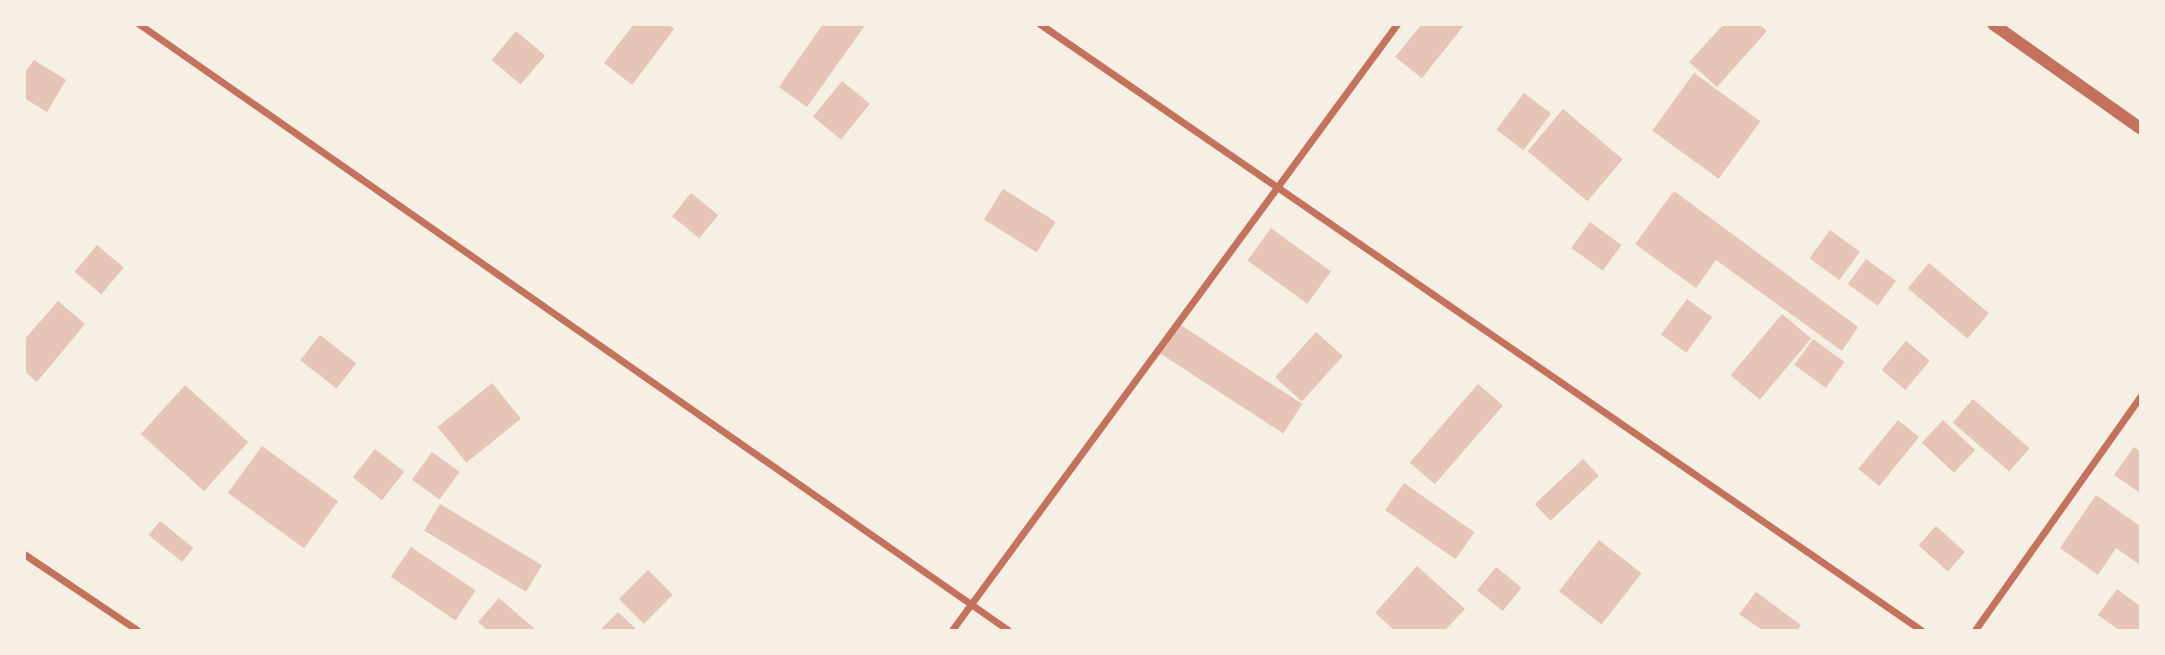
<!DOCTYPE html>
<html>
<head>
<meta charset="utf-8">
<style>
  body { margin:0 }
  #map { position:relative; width:2165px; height:655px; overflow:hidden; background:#f6efe4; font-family:"Titillium Web",sans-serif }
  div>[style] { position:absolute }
  .building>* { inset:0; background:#e6c5b7; transform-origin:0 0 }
  .minor>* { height:7px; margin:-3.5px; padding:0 3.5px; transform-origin:3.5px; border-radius:3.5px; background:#c5725c }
  .tertiary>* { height:12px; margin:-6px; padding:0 6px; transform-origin:6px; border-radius:6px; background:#c5725c }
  span { translate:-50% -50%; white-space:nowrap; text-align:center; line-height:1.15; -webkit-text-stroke:5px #f6efe4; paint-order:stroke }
  .frame { position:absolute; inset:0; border:26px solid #f6efe4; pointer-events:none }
</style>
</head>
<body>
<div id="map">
  <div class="building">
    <i style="clip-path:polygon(634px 24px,668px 24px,674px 29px,632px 85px,604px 63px)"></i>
    <i style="clip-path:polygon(823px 24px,866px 24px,807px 107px,779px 87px)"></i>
    <i style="clip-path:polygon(1422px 24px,1465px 24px,1422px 78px,1395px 57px)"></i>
    <i style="clip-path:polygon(1724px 24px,1759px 24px,1767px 31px,1717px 87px,1689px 62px)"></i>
    <i style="left:516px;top:31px;width:38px;height:38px;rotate:40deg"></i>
    <i style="clip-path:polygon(34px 60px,66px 80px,47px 112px,24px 98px,24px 74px)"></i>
    <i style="left:1694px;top:73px;width:82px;height:71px;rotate:36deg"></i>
    <i style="left:842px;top:81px;width:36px;height:46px;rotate:39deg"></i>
    <i style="left:1524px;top:93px;width:34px;height:46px;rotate:37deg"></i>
    <i style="left:1563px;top:109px;width:78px;height:55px;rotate:40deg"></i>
    <i style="left:1003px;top:189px;width:62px;height:36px;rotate:32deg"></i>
    <i style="clip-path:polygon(1674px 191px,1858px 327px,1842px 351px,1716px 260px,1696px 288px,1635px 244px)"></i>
    <i style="left:691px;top:193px;width:35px;height:30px;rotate:39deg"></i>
    <i style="left:1590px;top:222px;width:39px;height:32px;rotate:36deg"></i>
    <i style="left:1271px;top:228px;width:74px;height:40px;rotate:36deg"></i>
    <i style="left:1830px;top:230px;width:37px;height:35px;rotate:36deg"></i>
    <i style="left:97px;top:245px;width:35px;height:35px;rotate:40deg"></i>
    <i style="left:1866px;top:259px;width:37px;height:31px;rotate:36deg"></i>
    <i style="left:1929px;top:263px;width:78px;height:33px;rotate:40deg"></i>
    <i style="left:1687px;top:299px;width:31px;height:44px;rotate:36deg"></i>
    <i style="clip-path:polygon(58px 301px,85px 324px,37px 382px,24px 371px,24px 340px)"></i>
    <i style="left:1782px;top:314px;width:38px;height:80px;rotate:40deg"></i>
    <i style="left:1179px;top:324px;width:147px;height:35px;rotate:33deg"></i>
    <i style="left:1316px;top:332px;width:36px;height:61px;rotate:42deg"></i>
    <i style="left:320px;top:335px;width:46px;height:32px;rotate:38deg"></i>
    <i style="left:1813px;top:339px;width:39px;height:32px;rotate:36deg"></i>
    <i style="left:1906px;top:341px;width:31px;height:38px;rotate:40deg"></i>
    <i style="left:492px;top:383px;width:46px;height:70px;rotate:51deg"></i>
    <i style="left:1478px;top:384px;width:33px;height:104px;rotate:41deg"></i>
    <i style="left:185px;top:385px;width:85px;height:66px;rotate:42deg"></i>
    <i style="left:1973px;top:399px;width:75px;height:31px;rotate:41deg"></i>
    <i style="left:1898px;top:420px;width:27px;height:63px;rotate:39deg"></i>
    <i style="left:1943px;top:420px;width:44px;height:31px;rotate:43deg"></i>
    <i style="left:262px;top:446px;width:94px;height:58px;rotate:36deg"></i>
    <i style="clip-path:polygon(2134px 447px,2140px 451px,2140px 493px,2114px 475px)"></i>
    <i style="left:375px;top:449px;width:37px;height:36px;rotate:38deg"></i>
    <i style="left:432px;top:452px;width:34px;height:34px;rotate:36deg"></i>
    <i style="left:1583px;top:459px;width:23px;height:66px;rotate:47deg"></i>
    <i style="left:1404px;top:483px;width:86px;height:33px;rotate:35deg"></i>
    <i style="clip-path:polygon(2096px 495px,2140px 526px,2140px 565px,2116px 548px,2098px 575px,2060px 548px)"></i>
    <i style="left:440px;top:504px;width:119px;height:31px;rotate:31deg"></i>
    <i style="left:160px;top:521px;width:43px;height:18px;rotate:39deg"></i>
    <i style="left:1936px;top:526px;width:39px;height:26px;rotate:42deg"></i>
    <i style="left:1599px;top:540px;width:54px;height:65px;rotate:38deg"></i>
    <i style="left:411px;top:547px;width:78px;height:36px;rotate:34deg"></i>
    <i style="clip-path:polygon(1417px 566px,1465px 609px,1445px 630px,1394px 630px,1375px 613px)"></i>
    <i style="left:1496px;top:567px;width:33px;height:30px;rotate:39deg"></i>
    <i style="left:648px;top:570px;width:35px;height:41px;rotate:45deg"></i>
    <i style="clip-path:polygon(2117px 589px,2140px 606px,2140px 630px,2119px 630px,2098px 615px)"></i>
    <i style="clip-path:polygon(1756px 592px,1801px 625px,1797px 630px,1762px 630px,1739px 614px)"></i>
    <i style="clip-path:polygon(499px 598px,536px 630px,487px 630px,478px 622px)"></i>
    <i style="clip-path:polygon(618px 612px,637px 630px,600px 630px)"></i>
  </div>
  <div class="minor">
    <i style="left:139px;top:24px;width:1059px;rotate:34.89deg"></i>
    <i style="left:1040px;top:24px;width:1069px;rotate:34.52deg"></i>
    <i style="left:24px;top:554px;width:136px;rotate:33.9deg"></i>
    <i style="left:952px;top:630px;width:752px;rotate:-53.71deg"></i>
    <i style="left:1975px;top:630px;width:286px;rotate:-54.7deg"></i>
  </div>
  <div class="tertiary">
    <i style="left:1993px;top:24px;width:180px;rotate:35.3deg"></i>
  </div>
  <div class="frame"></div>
</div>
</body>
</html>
